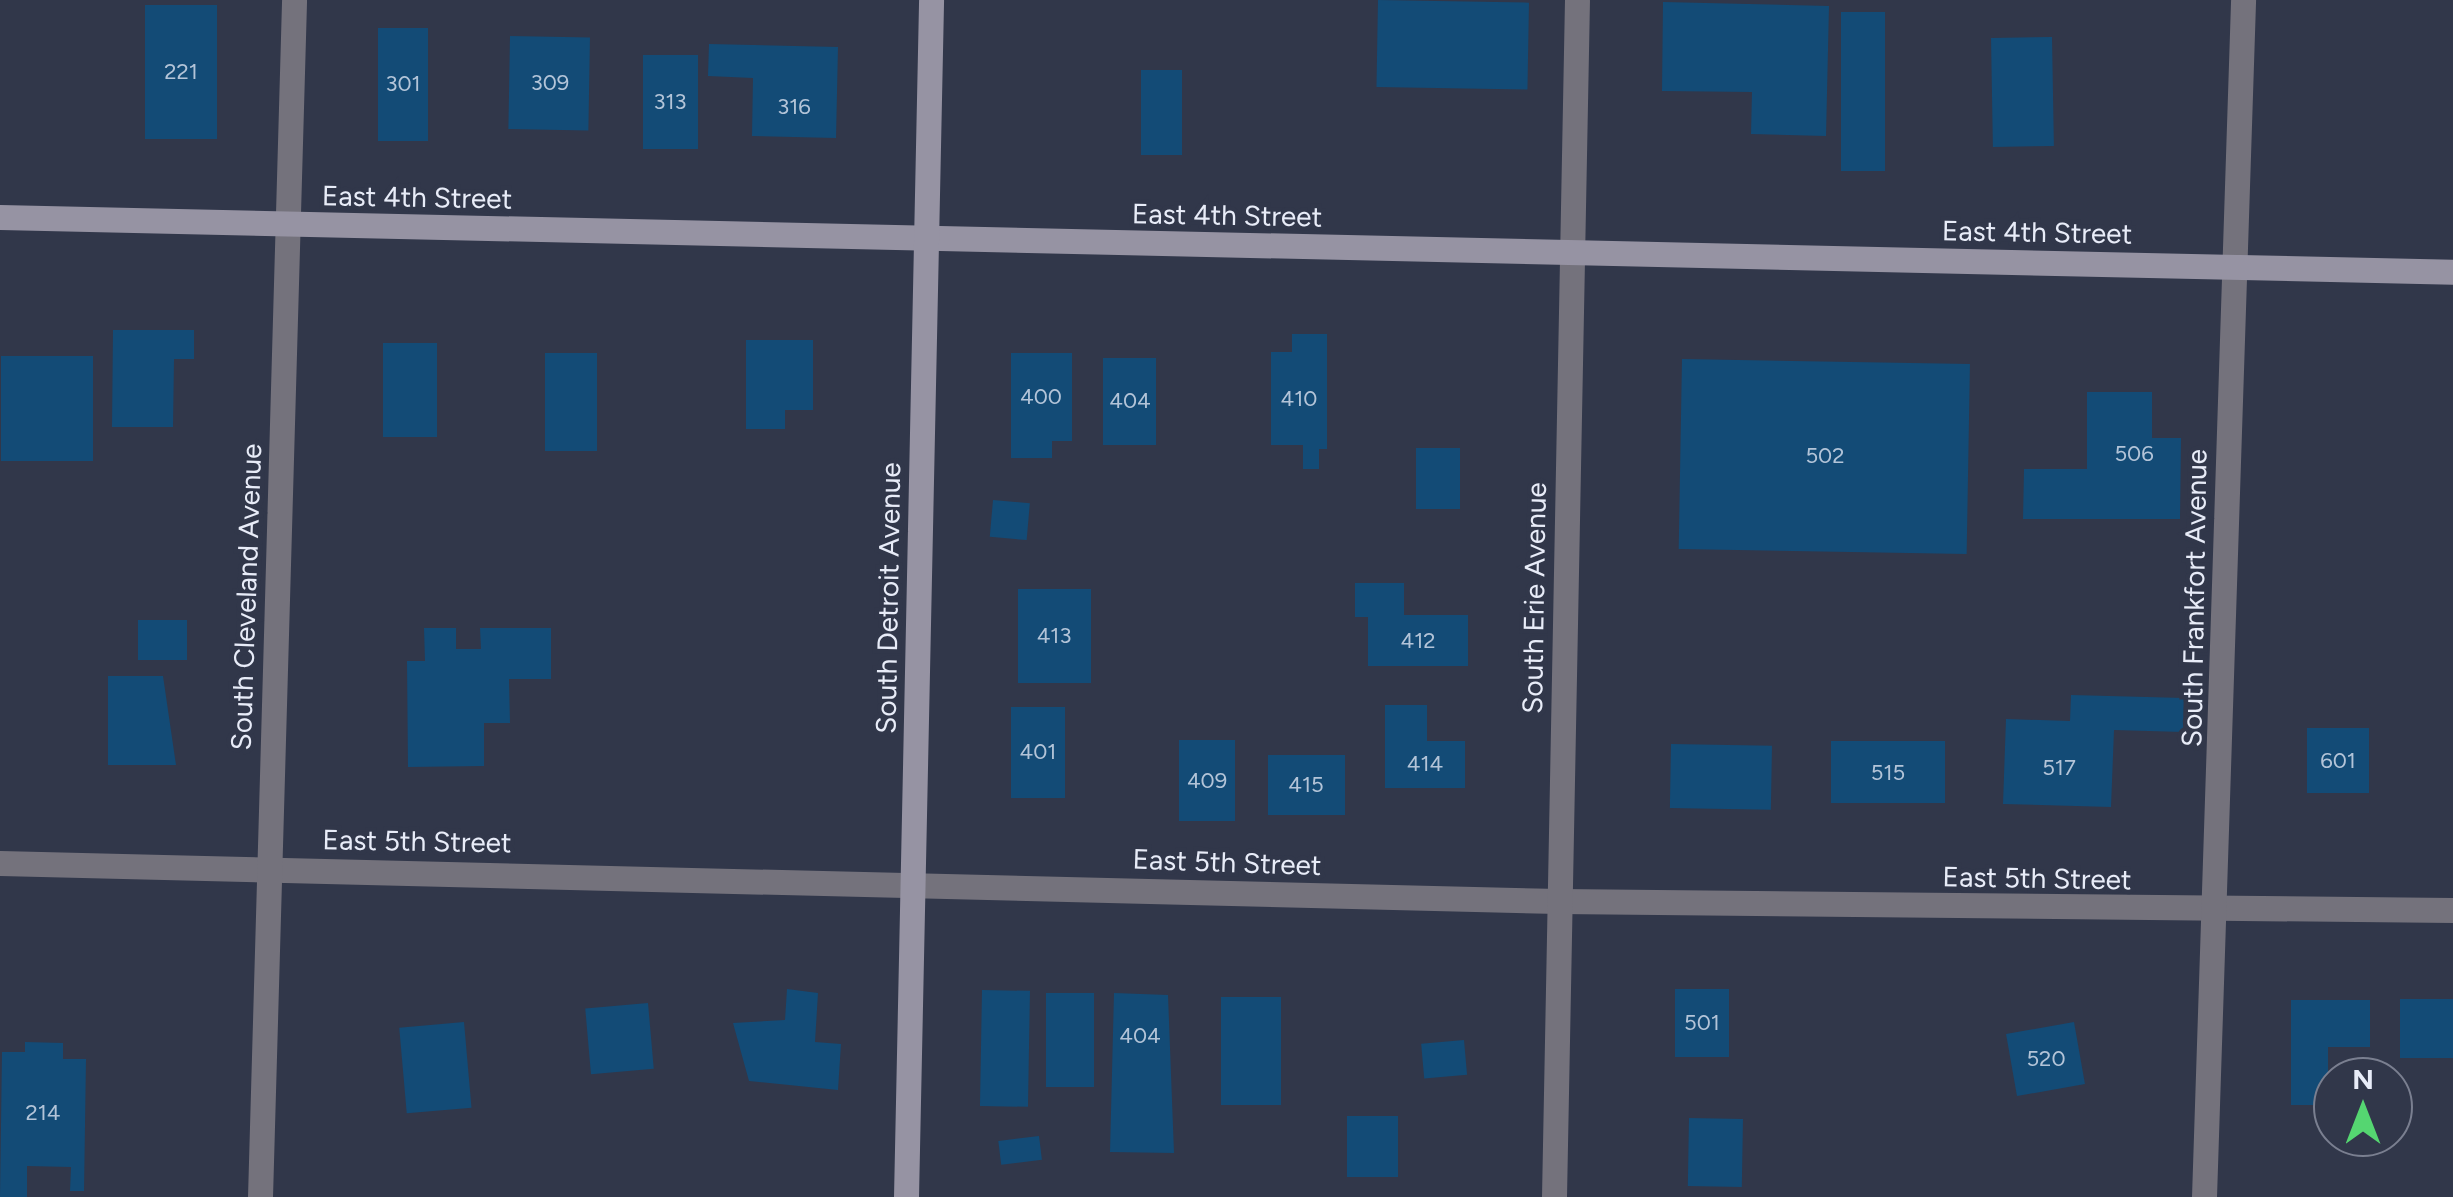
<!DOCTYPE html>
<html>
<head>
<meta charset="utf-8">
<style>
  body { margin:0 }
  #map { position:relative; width:2453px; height:1197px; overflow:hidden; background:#31374a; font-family:Figtree,sans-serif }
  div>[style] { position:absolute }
  .building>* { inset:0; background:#134b76; transform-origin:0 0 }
  .street>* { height:25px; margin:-12.5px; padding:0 12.5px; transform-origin:12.5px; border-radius:12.5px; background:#74727c }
  .secondary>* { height:25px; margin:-12.5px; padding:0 12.5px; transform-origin:12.5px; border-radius:12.5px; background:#9693a3 }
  span { translate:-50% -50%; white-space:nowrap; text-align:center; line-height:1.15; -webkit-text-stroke:9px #31374a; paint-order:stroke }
  .number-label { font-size:22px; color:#b3c4d8 }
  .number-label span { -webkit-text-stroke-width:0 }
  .street-label { font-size:28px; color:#e8ecf8 }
  .north { position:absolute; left:2313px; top:1057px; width:100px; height:100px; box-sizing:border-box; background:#31374a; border:2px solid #7a7f90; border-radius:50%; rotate:0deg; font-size:28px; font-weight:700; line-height:40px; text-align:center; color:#e8ecf8 }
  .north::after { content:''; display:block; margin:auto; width:35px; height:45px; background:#55d671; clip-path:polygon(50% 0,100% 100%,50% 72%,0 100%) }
</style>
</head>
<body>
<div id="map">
  <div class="building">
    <i style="left:1378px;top:0;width:151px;height:87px;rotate:1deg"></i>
    <i style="clip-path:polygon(1663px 2px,1829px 6px,1826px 136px,1751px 134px,1752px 92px,1662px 91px)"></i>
    <i style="left:145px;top:5px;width:72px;height:134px"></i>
    <i style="left:1841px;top:12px;width:44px;height:159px"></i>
    <i style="left:378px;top:28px;width:50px;height:113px"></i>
    <i style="left:510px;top:36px;width:80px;height:93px;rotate:1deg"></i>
    <i style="left:2052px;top:37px;width:109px;height:61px;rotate:89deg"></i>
    <i style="clip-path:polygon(709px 44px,838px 47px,836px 138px,752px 136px,753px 78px,708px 76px)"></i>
    <i style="left:643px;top:55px;width:55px;height:94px"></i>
    <i style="left:1141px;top:70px;width:41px;height:85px"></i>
    <i style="clip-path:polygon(113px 330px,194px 330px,194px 359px,174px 359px,173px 427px,112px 427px)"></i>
    <i style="clip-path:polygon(1292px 334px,1327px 334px,1327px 449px,1319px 449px,1319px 469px,1303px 469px,1303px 445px,1271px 445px,1271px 352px,1292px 352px)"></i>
    <i style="clip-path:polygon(746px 340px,813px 340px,813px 410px,785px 410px,785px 429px,746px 429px)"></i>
    <i style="left:383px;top:343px;width:54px;height:94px"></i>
    <i style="left:545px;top:353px;width:52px;height:98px"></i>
    <i style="clip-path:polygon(1011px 353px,1072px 353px,1072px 441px,1052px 441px,1052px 458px,1011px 458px)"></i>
    <i style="left:1px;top:356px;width:92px;height:105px"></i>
    <i style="left:1103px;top:358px;width:53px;height:87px"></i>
    <i style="left:1682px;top:359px;width:288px;height:190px;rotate:1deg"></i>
    <i style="clip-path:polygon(2087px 392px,2152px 392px,2152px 438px,2181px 438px,2180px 519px,2023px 519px,2024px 469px,2087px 469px)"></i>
    <i style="left:1416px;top:448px;width:44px;height:61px"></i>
    <i style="left:993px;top:500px;width:37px;height:37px;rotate:5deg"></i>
    <i style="clip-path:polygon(1355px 583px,1404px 583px,1404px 615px,1468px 615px,1468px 666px,1368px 666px,1368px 617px,1355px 617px)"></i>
    <i style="left:1018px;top:589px;width:73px;height:94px"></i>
    <i style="left:138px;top:620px;width:49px;height:40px"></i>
    <i style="clip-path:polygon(424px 628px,456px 628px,456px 649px,481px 649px,480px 628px,551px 628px,551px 679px,509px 679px,510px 723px,484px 723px,484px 766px,408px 767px,407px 661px,425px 661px)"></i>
    <i style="clip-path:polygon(108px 676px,163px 676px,176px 765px,108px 765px)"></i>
    <i style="clip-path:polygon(2071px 695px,2184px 698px,2183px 732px,2114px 730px,2111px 807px,2003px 804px,2006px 719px,2070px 721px)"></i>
    <i style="clip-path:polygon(1385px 705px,1427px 705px,1427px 741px,1465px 741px,1465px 788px,1385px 788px)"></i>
    <i style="left:1011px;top:707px;width:54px;height:91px"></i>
    <i style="left:2307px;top:728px;width:62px;height:65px"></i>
    <i style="left:1179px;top:740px;width:56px;height:81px"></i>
    <i style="left:1945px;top:741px;width:62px;height:114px;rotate:90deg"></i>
    <i style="left:1671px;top:744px;width:101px;height:64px;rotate:1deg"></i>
    <i style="left:1268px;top:755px;width:77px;height:60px"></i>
    <i style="clip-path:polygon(787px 989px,818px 993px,815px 1042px,841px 1044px,838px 1090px,749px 1081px,733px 1023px,785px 1020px)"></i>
    <i style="left:1675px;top:989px;width:54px;height:68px"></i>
    <i style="left:982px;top:990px;width:48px;height:116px;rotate:1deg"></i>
    <i style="left:1046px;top:993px;width:48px;height:94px"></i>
    <i style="clip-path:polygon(1114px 993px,1168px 995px,1174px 1153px,1110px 1152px)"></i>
    <i style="left:1221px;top:997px;width:60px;height:108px"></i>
    <i style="left:2400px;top:999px;width:53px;height:59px"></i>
    <i style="clip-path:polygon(2291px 1000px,2370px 1000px,2370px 1047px,2328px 1047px,2328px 1105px,2291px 1105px)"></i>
    <i style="left:648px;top:1003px;width:66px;height:63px;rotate:85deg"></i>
    <i style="left:464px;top:1022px;width:86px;height:65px;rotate:85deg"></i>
    <i style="left:2074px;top:1022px;width:63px;height:69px;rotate:80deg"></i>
    <i style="left:1464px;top:1040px;width:35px;height:43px;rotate:85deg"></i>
    <i style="clip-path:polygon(25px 1042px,63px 1043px,63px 1059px,86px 1059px,84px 1191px,70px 1191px,71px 1167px,27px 1166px,27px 1197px,0 1197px,2px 1052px,25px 1052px)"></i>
    <i style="left:1347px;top:1116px;width:51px;height:61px"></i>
    <i style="left:1689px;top:1118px;width:54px;height:68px;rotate:1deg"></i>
    <i style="left:1039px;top:1136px;width:24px;height:41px;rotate:83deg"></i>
  </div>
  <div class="street">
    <i style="left:0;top:863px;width:1559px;rotate:1.4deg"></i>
    <i style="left:1559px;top:901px;width:894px;rotate:0.58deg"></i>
    <i style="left:260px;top:1197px;width:1197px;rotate:-88.37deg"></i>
    <i style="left:1554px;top:1197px;width:1197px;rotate:-88.9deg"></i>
    <i style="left:2204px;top:1197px;width:1198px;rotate:-88.13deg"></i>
  </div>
  <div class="secondary">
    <i style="left:0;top:217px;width:2454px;rotate:1.28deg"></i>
    <i style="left:906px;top:1197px;width:1197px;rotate:-88.8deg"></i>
  </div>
  <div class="number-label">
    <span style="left:181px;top:72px">221</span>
    <span style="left:550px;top:83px">309</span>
    <span style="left:403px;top:84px">301</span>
    <span style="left:670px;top:102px">313</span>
    <span style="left:794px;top:107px">316</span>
    <span style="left:1041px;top:397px">400</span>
    <span style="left:1299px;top:399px">410</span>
    <span style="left:1130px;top:401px">404</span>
    <span style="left:2134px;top:454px">506</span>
    <span style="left:1825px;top:456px">502</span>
    <span style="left:1054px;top:636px">413</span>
    <span style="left:1418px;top:641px">412</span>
    <span style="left:1038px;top:752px">401</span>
    <span style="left:2338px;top:761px">601</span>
    <span style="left:1425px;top:764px">414</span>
    <span style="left:2059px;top:768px">517</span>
    <span style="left:1888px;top:773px">515</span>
    <span style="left:1207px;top:781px">409</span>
    <span style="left:1306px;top:785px">415</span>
    <span style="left:1702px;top:1023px">501</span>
    <span style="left:1140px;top:1036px">404</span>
    <span style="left:2046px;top:1059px">520</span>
    <span style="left:43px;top:1113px">214</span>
  </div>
  <div class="street-label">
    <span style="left:417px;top:197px;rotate:1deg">East 4th Street</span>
    <span style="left:1227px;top:215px;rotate:1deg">East 4th Street</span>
    <span style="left:2037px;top:232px;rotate:1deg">East 4th Street</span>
    <span style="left:246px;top:597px;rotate:-88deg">South Cleveland Avenue</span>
    <span style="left:888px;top:598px;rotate:-89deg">South Detroit Avenue</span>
    <span style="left:1534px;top:598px;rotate:-89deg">South Erie Avenue</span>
    <span style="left:2194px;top:598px;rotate:-89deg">South Frankfort Avenue</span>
    <span style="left:417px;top:841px;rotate:1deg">East 5th Street</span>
    <span style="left:1227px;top:862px;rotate:2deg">East 5th Street</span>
    <span style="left:2037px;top:878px;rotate:1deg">East 5th Street</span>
  </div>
  <div class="north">N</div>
</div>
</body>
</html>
